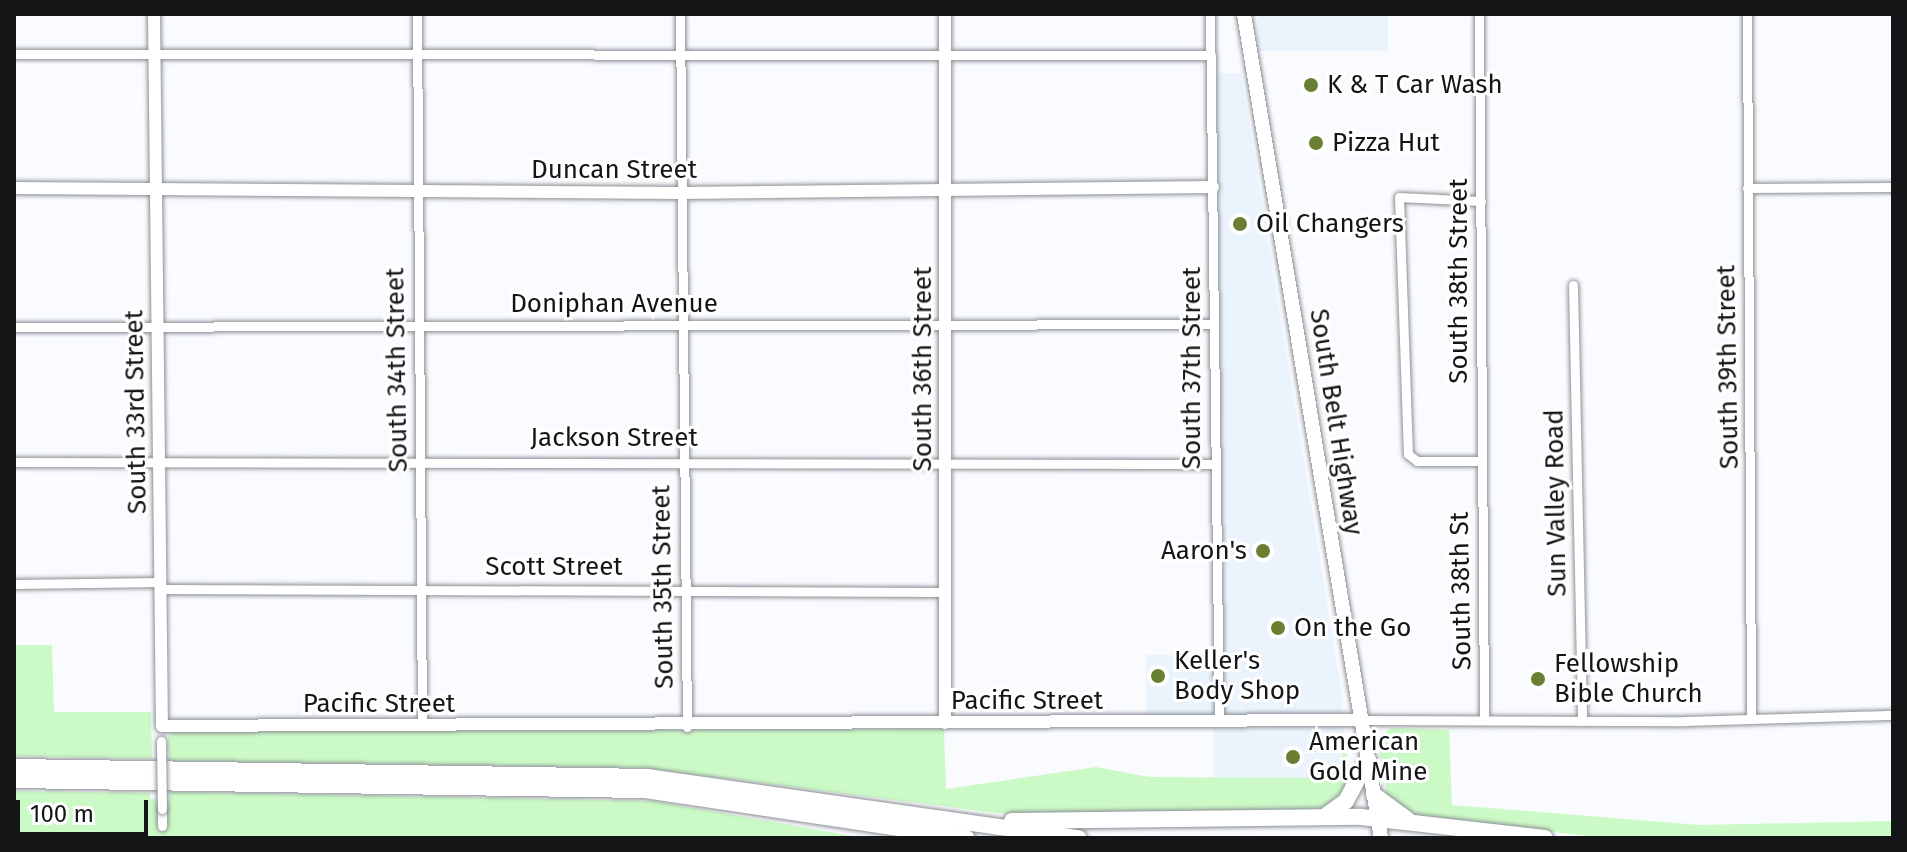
<!DOCTYPE html>
<html>
<head>
<meta charset="utf-8">
<style>
  body { margin:0 }
  #map { position:relative; width:1907px; height:852px; overflow:hidden; background:#f9fbfe; font-family:"Fira Sans",sans-serif }
  div>[style] { position:absolute }
  .built>* { inset:0; background:#ebf3fd; transform-origin:0 0 }
  .green>* { inset:0; background:#ccfac6 }
  .roads { filter:drop-shadow(0 0 2px #8b9096) drop-shadow(0 0 2px #8b9096) }
  .street>* { height:9px; margin:-4.5px; padding:0 4.5px; transform-origin:4.5px; border-radius:4.5px; background:#fff }
  .secondary>* { height:12px; margin:-6px; padding:0 6px; transform-origin:6px; border-radius:6px; background:#fff }
  .primary>* { height:14px; margin:-7px; padding:0 7px; transform-origin:7px; border-radius:7px; background:#fff }
  .highway>* { height:16px; margin:-8px; padding:0 8px; transform-origin:8px; border-radius:8px; background:#fff }
  .bridges { filter:drop-shadow(0 0 2px #8b9096) drop-shadow(0 0 2px #8b9096) }
  .street-bridge>* { height:9px; margin:-4.5px; padding:0 4.5px; transform-origin:4.5px; border-radius:4.5px; background:#fff }
  .dots>* { width:22px; height:22px; translate:-50% -50%; box-sizing:border-box; border:4px solid #fff; border-radius:50% }
  span { translate:-50% -50%; white-space:nowrap; text-align:center; line-height:1.15; -webkit-text-stroke:6px #fff; paint-order:stroke }
  .poi-label { font-size:26px; color:#131517 }
  .left { translate:0 -50%; text-align:left }
  .right { translate:-100% -50%; text-align:right }
  .street-label { font-size:26px; color:#131517 }
  .frame { position:absolute; inset:0; border:16px solid #131517; pointer-events:none }
  .scale { position:absolute; left:16px; top:800px; width:132px; height:36px; box-sizing:border-box; border:4px solid #131517; border-top:0; padding-left:10px; font-size:24px; line-height:28px; white-space:nowrap; color:#131517; -webkit-text-stroke:6px #fff; paint-order:stroke }
</style>
</head>
<body>
<div id="map">
  <div class="built">
    <i style="left:1258px;top:14px;width:130px;height:37px"></i>
    <i style="clip-path:polygon(1217px 73px,1241px 73px,1343px 701px,1341px 714px,1225px 715px,1224px 710px)"></i>
    <i style="left:1146px;top:655px;width:67px;height:62px"></i>
    <i style="left:1342px;top:726px;width:52px;height:129px;rotate:89deg"></i>
  </div>
  <div class="green">
    <i style="clip-path:polygon(14px 645px,52px 645px,54px 712px,151px 712px,152px 759px,14px 756px)"></i>
    <i style="clip-path:polygon(1342px 726px,1351px 776px,1346px 794px,1322px 811px,1019px 816px,643px 768px,169px 761px,168px 737px,174px 731px,944px 729px,946px 789px,1096px 767px,1149px 777px,1343px 778px)"></i>
    <i style="clip-path:polygon(1391px 728px,1449px 730px,1452px 805px,1700px 825px,1893px 821px,1893px 838px,1604px 838px,1410px 815px,1388px 802px,1377px 739px)"></i>
    <i style="clip-path:polygon(14px 791px,150px 793px,150px 799px,169px 801px,170px 792px,654px 801px,864px 838px,14px 838px)"></i>
  </div>
  <div class="roads">
    <div class="street">
      <i style="left:417px;top:14px;width:712px;rotate:89.6deg"></i>
      <i style="left:680px;top:14px;width:713px;rotate:89.44deg"></i>
      <i style="left:1210px;top:14px;width:708px;rotate:89.27deg"></i>
      <i style="left:1479px;top:14px;width:706px;rotate:89.59deg"></i>
      <i style="left:1747px;top:14px;width:705px;rotate:89.67deg"></i>
      <i style="left:14px;top:54px;width:1197px;rotate:0.05deg"></i>
      <i style="left:1747px;top:188px;width:146px;rotate:-0.4deg"></i>
      <i style="left:1481px;top:201px;width:82px;rotate:-177.2deg"></i>
      <i style="left:1399px;top:197px;width:257px;rotate:88deg"></i>
      <i style="left:1408px;top:454px;width:11px;rotate:38deg"></i>
      <i style="left:1417px;top:461px;width:64px"></i>
      <i style="left:1573px;top:285px;width:436px;rotate:88.8deg"></i>
      <i style="left:14px;top:327px;width:1200px;rotate:-0.14deg"></i>
      <i style="left:14px;top:462px;width:1201px;rotate:0.1deg"></i>
      <i style="left:14px;top:584px;width:147px;rotate:-0.8deg"></i>
      <i style="left:161px;top:589px;width:785px;rotate:0.22deg"></i>
      <i style="left:1361px;top:720px;width:324px;rotate:0.2deg"></i>
      <i style="left:1685px;top:721px;width:208px;rotate:-1.7deg"></i>
      <i style="left:162px;top:809px;width:17px;rotate:90deg"></i>
    </div>
    <div class="secondary">
      <i style="left:154px;top:14px;width:712px;rotate:89.36deg"></i>
      <i style="left:162px;top:726px;width:1199px;rotate:-0.29deg"></i>
      <i style="left:945px;top:14px;width:709px;rotate:90deg"></i>
      <i style="left:14px;top:188px;width:666px;rotate:0.43deg"></i>
      <i style="left:680px;top:193px;width:533px;rotate:-0.64deg"></i>
    </div>
    <div class="primary">
      <i style="left:1244px;top:14px;width:835px;rotate:80.56deg"></i>
    </div>
    <div class="highway">
      <i style="left:14px;top:767px;width:634px;rotate:0.9deg"></i>
      <i style="left:648px;top:777px;width:435px;rotate:8.1deg"></i>
      <i style="left:14px;top:780px;width:631px;rotate:0.91deg"></i>
      <i style="left:645px;top:790px;width:325px;rotate:8.5deg"></i>
      <i style="left:1374px;top:795px;width:42px;rotate:36.3deg"></i>
      <i style="left:1324px;top:817px;width:27px;rotate:-36deg"></i>
      <i style="left:1346px;top:801px;width:47px;rotate:-61.8deg"></i>
      <i style="left:1012px;top:821px;width:349px;rotate:-0.7deg"></i>
      <i style="left:1361px;top:817px;width:185px;rotate:6.5deg"></i>
    </div>
  </div>
  <div class="bridges">
    <div class="street-bridge">
      <i style="left:161px;top:741px;width:68px;rotate:89.2deg"></i>
    </div>
  </div>
  <div class="dots">
    <i style="left:1311px;top:85px;background:#698032"></i>
    <i style="left:1316px;top:143px;background:#698032"></i>
    <i style="left:1240px;top:224px;background:#698032"></i>
    <i style="left:1263px;top:551px;background:#698032"></i>
    <i style="left:1278px;top:628px;background:#698032"></i>
    <i style="left:1158px;top:676px;background:#698032"></i>
    <i style="left:1538px;top:679px;background:#698032"></i>
    <i style="left:1293px;top:757px;background:#698032"></i>
  </div>
  <div class="poi-label">
    <span class="left" style="left:1327px;top:85px">K &amp; T Car Wash</span>
    <span class="left" style="left:1332px;top:143px">Pizza Hut</span>
    <span class="left" style="left:1256px;top:224px">Oil Changers</span>
    <span class="right" style="left:1247px;top:551px">Aaron's</span>
    <span class="left" style="left:1294px;top:628px">On the Go</span>
    <span class="left" style="left:1174px;top:676px">Keller's<br>Body Shop</span>
    <span class="left" style="left:1554px;top:679px">Fellowship<br>Bible Church</span>
    <span class="left" style="left:1309px;top:757px">American<br>Gold Mine</span>
  </div>
  <div class="street-label">
    <span style="left:614px;top:170px">Duncan Street</span>
    <span style="left:1459px;top:281px;rotate:-90deg">South 38th Street</span>
    <span style="left:614px;top:304px">Doniphan Avenue</span>
    <span style="left:1728px;top:367px;rotate:-91deg">South 39th Street</span>
    <span style="left:1192px;top:368px;rotate:-90deg">South 37th Street</span>
    <span style="left:923px;top:369px;rotate:-90deg">South 36th Street</span>
    <span style="left:397px;top:370px;rotate:-91deg">South 34th Street</span>
    <span style="left:136px;top:412px;rotate:-91deg">South 33rd Street</span>
    <span style="left:1336px;top:422px;rotate:81deg">South Belt Highway</span>
    <span style="left:614px;top:438px">Jackson Street</span>
    <span style="left:1556px;top:503px;rotate:-91deg">Sun Valley Road</span>
    <span style="left:554px;top:567px">Scott Street</span>
    <span style="left:663px;top:587px;rotate:-91deg">South 35th Street</span>
    <span style="left:1461px;top:591px;rotate:-91deg">South 38th St</span>
    <span style="left:1027px;top:701px">Pacific Street</span>
    <span style="left:379px;top:704px">Pacific Street</span>
  </div>
  <div class="frame"></div>
  <div class="scale">100 m</div>
</div>
</body>
</html>
